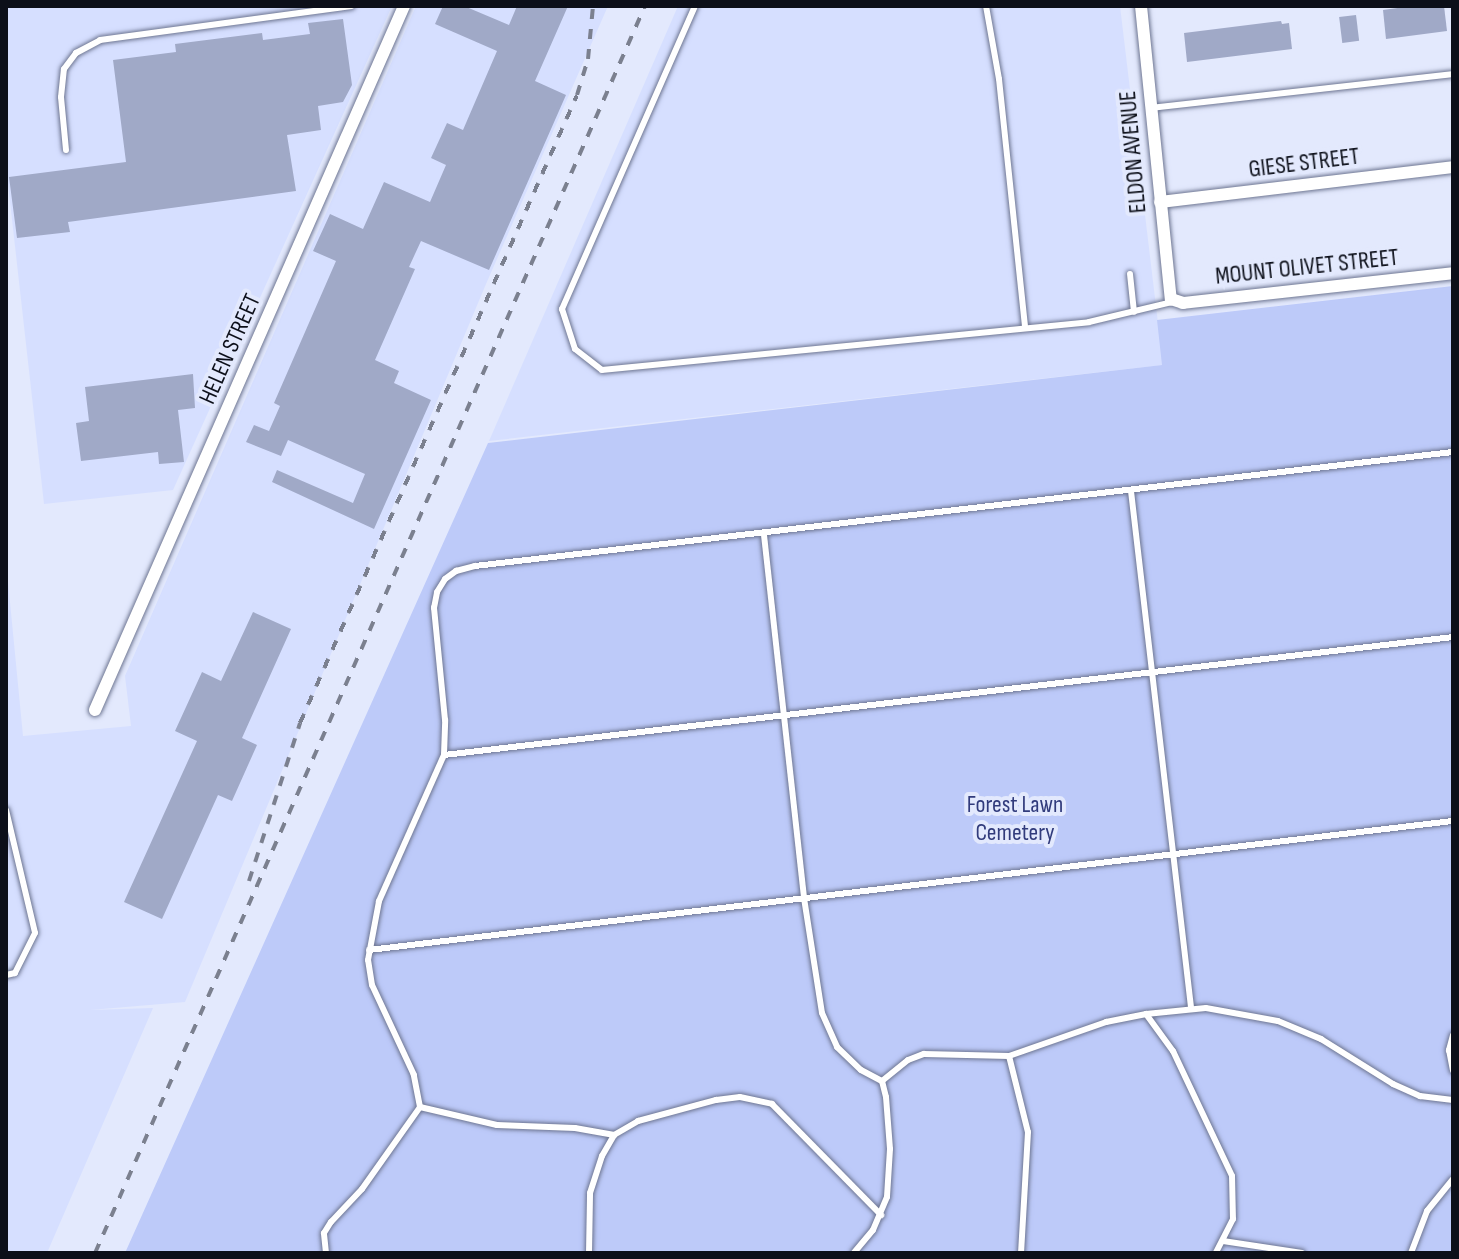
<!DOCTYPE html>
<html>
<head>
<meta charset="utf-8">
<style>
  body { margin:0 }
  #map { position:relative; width:1459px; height:1259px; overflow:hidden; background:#e3e9fd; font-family:"Sofia Sans Condensed",sans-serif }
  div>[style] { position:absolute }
  .built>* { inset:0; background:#d6dfff }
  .green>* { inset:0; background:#bdcaf9 }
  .building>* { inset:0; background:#a0a9c7; transform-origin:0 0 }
  .roads { filter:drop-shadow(0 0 2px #6e7692) drop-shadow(0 0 2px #6e7692) }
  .lane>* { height:6px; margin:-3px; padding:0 3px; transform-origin:3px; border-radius:3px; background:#fff }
  .street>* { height:12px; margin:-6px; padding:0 6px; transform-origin:6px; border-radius:6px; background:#fff }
  .rail>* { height:4px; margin-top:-2px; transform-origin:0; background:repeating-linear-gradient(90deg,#7b808f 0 10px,transparent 0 20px) }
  span { translate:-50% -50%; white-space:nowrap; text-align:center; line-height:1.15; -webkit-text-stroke:8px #e3e9fd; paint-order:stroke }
  .street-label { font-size:24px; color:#0c0f19 }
  .park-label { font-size:24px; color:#313b7c }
  .frame { position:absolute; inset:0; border:8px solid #0c0f19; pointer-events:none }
</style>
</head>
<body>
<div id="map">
  <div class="built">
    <i style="clip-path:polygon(6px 6px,392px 6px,173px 490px,44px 504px,6px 166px)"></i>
    <i style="clip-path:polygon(416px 6px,608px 6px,486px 284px,185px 1002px,90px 1010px,153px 1008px,47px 1253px,6px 1253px,6px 561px,23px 736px,131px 726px,125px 676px)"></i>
    <i style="clip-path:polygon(678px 6px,1120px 6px,1163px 365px,489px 441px)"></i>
  </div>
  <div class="green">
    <i style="clip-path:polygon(1453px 286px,1453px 1253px,125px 1253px,488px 443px,1162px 365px,1157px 320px)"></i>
  </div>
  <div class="building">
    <i style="clip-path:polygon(443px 6px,464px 6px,509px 25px,517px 6px,568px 6px,535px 81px,566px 95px,489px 270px,421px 241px,409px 267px,415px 269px,375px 360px,399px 371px,394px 383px,431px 400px,374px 529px,272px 482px,277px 470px,353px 503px,365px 474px,288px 440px,281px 456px,246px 442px,254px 425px,269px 431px,280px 406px,274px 403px,336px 261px,313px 251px,330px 214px,363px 229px,384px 182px,430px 202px,446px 165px,431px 158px,447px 123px,463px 130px,497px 51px,435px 24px)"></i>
    <i style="clip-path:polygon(1412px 6px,1444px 6px,1447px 31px,1386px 39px,1383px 10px)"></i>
    <i style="left:1356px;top:15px;width:26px;height:17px;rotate:83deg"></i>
    <i style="clip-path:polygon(343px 19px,352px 85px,343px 102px,318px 106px,321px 130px,287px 135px,296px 191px,68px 222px,70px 232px,17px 238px,9px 177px,126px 162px,113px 60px,176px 52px,175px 44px,262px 33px,263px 40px,310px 34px,308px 23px)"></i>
    <i style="clip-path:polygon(1281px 21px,1282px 24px,1289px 23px,1292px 49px,1187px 62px,1184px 33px)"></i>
    <i style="clip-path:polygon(193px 374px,195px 408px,178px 410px,184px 462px,159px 464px,158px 452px,81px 461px,76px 423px,89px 421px,85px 387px)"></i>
    <i style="clip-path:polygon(253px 612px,291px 629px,242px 738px,257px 745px,232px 801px,218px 795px,162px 919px,124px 902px,197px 741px,175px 731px,202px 672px,221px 681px)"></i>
  </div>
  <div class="roads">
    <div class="lane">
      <i style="left:695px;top:6px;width:331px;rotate:113.7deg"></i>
      <i style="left:562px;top:309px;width:42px;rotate:72deg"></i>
      <i style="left:575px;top:349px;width:34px;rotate:38deg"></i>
      <i style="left:602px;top:370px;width:489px;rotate:-5.6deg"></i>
      <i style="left:1089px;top:322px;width:85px;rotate:-13.5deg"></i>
      <i style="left:986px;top:6px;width:74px;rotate:79.9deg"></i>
      <i style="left:999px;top:79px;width:248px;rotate:84deg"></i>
      <i style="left:1151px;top:108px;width:304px;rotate:-6.4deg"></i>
      <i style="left:66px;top:150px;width:53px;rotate:-95.4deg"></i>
      <i style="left:61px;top:97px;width:28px;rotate:-84deg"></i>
      <i style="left:64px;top:69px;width:20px;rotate:-53deg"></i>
      <i style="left:76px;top:53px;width:27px;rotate:-28deg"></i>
      <i style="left:100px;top:40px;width:254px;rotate:-7.7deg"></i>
      <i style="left:1130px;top:274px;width:38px;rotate:84deg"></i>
      <i style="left:1131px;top:491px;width:519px;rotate:83.37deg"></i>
      <i style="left:764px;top:535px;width:365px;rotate:83.7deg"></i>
      <i style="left:804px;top:898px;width:116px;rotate:81.1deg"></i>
      <i style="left:822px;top:1013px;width:37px;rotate:66deg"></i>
      <i style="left:837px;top:1047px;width:33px;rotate:44deg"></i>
      <i style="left:861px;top:1070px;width:24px;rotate:28deg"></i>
      <i style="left:882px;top:1081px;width:16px;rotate:76deg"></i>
      <i style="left:886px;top:1097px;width:52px;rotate:85.6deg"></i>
      <i style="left:890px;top:1149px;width:48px;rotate:93.6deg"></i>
      <i style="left:887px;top:1197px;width:36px;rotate:113deg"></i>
      <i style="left:873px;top:1230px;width:30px;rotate:130deg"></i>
      <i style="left:444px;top:755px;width:35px;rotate:-88deg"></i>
      <i style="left:445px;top:720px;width:113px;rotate:-95.6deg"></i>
      <i style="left:434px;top:608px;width:16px;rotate:-79deg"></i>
      <i style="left:437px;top:592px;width:15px;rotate:-58deg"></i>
      <i style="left:445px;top:579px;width:14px;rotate:-36deg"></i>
      <i style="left:456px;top:571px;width:20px;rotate:-15deg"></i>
      <i style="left:475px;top:566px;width:985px;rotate:-6.65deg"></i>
      <i style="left:6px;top:810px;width:126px;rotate:76.7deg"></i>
      <i style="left:35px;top:933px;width:45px;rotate:116.6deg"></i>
      <i style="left:15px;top:973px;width:9px;rotate:167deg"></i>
      <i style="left:369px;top:950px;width:1092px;rotate:-6.79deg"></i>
      <i style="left:1146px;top:1014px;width:60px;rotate:-5.7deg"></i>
      <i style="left:1206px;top:1008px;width:73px;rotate:10.2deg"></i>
      <i style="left:1278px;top:1021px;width:47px;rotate:22.7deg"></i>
      <i style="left:1321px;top:1039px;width:85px;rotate:32deg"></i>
      <i style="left:1393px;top:1084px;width:30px;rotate:24deg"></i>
      <i style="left:1420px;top:1096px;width:33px;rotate:7deg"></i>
      <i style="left:1453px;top:1035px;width:16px;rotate:105deg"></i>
      <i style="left:1449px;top:1050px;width:21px;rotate:79deg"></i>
      <i style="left:1009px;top:1056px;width:78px;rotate:76deg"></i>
      <i style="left:1028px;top:1132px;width:121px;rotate:93.3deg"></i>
      <i style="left:882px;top:1081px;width:33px;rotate:-39deg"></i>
      <i style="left:908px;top:1060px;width:17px;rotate:-21deg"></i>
      <i style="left:924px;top:1054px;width:85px;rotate:1.3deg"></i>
      <i style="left:1009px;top:1056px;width:103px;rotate:-19.3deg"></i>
      <i style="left:1106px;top:1022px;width:41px;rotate:-11.3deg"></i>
      <i style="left:1146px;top:1014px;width:46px;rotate:53.9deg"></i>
      <i style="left:1173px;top:1051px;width:138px;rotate:64.7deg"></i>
      <i style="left:1232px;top:1176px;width:43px;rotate:88.7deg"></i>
      <i style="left:1233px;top:1219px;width:38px;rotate:117deg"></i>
      <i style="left:420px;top:1107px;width:79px;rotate:13.2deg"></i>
      <i style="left:497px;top:1125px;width:78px;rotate:2.2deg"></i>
      <i style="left:575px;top:1128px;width:40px;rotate:10deg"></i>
      <i style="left:1223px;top:1241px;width:80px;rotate:8.6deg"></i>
      <i style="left:326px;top:1253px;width:20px;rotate:-96deg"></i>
      <i style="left:324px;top:1233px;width:13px;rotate:-58deg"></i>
      <i style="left:331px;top:1222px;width:45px;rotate:-46.8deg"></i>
      <i style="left:362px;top:1189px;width:100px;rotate:-54.7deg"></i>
      <i style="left:420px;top:1107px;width:33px;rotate:-101deg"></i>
      <i style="left:414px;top:1075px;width:99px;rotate:-115deg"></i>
      <i style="left:372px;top:985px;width:25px;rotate:-99deg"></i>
      <i style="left:368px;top:960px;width:60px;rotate:-79.4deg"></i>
      <i style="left:379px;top:901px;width:160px;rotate:-66deg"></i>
      <i style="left:444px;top:755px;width:1016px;rotate:-6.67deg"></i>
      <i style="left:589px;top:1253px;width:60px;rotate:-89deg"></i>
      <i style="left:590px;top:1193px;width:39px;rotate:-72deg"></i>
      <i style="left:602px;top:1156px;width:24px;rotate:-60deg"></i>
      <i style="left:614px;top:1135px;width:28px;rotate:-30deg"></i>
      <i style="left:638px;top:1121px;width:81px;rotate:-15.1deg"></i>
      <i style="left:716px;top:1100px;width:24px;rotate:-7deg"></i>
      <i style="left:740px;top:1097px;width:33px;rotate:12deg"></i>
      <i style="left:772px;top:1104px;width:156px;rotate:45.5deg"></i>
      <i style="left:1411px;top:1253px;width:45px;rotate:-69.1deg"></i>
      <i style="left:1427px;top:1211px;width:41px;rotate:-50.9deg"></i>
    </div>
    <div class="street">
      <i style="left:1141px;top:6px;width:295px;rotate:84.2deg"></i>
      <i style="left:1171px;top:299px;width:13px;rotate:18deg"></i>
      <i style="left:1183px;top:303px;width:272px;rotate:-6.3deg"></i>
      <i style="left:1160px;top:202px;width:295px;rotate:-6.8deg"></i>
      <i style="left:95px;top:710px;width:769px;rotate:-66.3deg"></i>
    </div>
  </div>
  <div class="rail">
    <i style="left:249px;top:881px;width:166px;rotate:-72.1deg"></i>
    <i style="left:300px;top:723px;width:686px;rotate:-66.2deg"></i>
    <i style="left:577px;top:95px;width:38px;rotate:-73deg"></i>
    <i style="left:588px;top:59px;width:53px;rotate:-84.6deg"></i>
    <i style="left:95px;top:1253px;width:1363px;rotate:-66.2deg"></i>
  </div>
  <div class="street-label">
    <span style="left:1133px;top:152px;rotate:-95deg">ELDON AVENUE</span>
    <span style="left:1304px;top:163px;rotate:-7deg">GIESE STREET</span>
    <span style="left:1307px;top:267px;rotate:-6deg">MOUNT OLIVET STREET</span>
    <span style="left:230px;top:349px;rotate:-66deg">HELEN STREET</span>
  </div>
  <div class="park-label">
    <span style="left:1015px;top:819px">Forest Lawn<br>Cemetery</span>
  </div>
  <div class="frame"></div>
</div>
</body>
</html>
